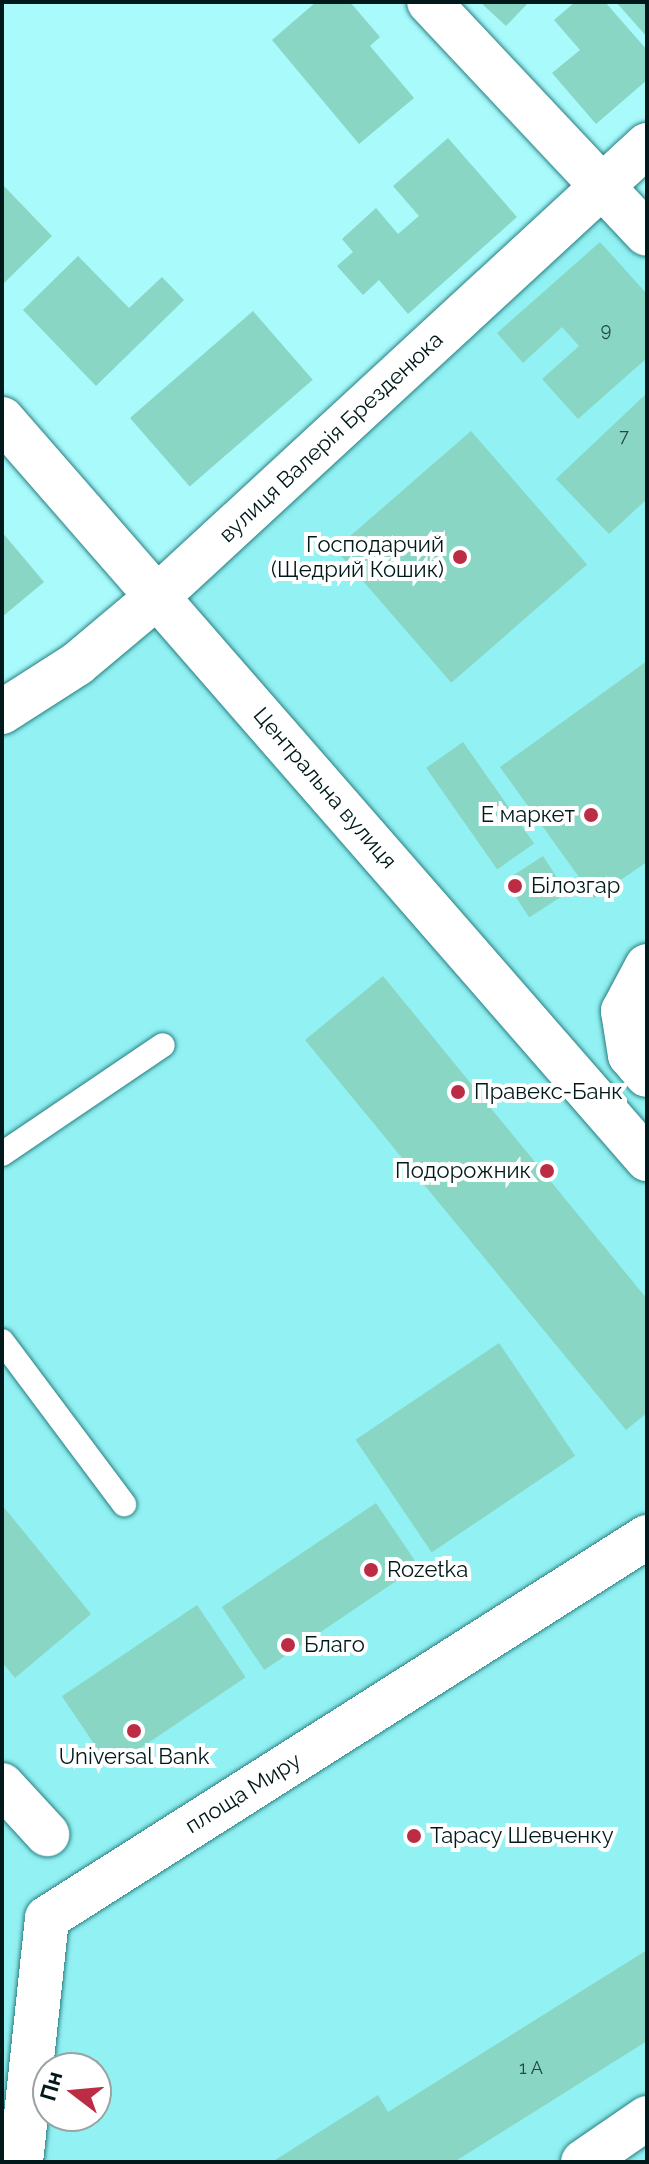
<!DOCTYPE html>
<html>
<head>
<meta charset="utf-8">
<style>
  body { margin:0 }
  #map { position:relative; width:649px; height:2164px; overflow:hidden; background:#a8fafb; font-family:Raleway,sans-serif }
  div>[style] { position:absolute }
  .built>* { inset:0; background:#92f1f2 }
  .building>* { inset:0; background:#8ad6c4; transform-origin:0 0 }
  .roads { filter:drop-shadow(0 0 2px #277e80) drop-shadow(0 0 2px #277e80) }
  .lane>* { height:24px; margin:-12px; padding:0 12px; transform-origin:12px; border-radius:12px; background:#fff }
  .street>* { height:44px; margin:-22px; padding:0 22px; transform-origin:22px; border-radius:22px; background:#fff }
  .secondary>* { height:44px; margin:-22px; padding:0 22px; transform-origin:22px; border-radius:22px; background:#fff }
  .dots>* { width:22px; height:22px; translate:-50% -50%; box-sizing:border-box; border:4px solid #fff; border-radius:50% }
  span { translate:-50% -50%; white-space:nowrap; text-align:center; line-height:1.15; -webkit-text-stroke:8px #fff; paint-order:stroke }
  .number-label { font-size:18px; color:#234844 }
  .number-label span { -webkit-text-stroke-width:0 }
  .street-label { font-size:22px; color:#01191a }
  .poi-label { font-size:22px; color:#01191a }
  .right { translate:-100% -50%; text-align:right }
  .left { translate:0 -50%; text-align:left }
  .frame { position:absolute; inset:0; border:4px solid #01191a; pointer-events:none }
  .north { position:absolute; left:32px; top:2052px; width:80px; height:80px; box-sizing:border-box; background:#fff; border:2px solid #99a3a3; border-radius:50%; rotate:286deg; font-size:22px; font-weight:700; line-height:32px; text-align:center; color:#01191a }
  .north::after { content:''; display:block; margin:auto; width:28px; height:36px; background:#bd2c45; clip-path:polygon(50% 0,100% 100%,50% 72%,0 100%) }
</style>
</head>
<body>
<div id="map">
  <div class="built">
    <i style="clip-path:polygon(evenodd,604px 186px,647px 234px,647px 2162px,2px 2162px,2px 712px,604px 186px,48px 2068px,96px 2068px,96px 2116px,48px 2116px,48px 2068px)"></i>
  </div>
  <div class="building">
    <i style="clip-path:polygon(316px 2px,350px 2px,380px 37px,370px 46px,414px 98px,359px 144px,272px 40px)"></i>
    <i style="clip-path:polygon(480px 2px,529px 2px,506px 26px)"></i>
    <i style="clip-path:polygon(575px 2px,605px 2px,647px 50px,647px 80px,596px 124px,552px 73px,580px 50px,554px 20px)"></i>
    <i style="clip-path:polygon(616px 2px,647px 2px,647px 37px)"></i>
    <i style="clip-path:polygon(448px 138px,517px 217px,408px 314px,379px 280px,363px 295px,337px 266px,353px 252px,342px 239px,376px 208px,398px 234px,419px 216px,393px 186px)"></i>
    <i style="clip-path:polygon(2px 184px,52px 236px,2px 285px)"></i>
    <i style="clip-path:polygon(600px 242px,647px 294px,647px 358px,578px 419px,542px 379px,579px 346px,562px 327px,523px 363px,497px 333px)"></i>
    <i style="clip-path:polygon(78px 256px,129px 308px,162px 277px,184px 300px,96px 386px,23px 310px)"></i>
    <i style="left:253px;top:311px;width:91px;height:163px;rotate:49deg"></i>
    <i style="clip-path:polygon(647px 393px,647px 499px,609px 534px,556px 479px)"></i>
    <i style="left:471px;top:431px;width:177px;height:180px;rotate:49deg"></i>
    <i style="clip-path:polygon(2px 532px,44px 582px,2px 617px)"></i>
    <i style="clip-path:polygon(647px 661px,647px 862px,594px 898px,500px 767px)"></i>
    <i style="left:463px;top:742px;width:124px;height:45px;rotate:55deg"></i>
    <i style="left:543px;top:856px;width:44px;height:45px;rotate:57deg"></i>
    <i style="clip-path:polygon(383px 976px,647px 1299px,647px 1413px,626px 1430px,305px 1040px)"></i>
    <i style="left:499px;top:1343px;width:136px;height:173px;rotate:56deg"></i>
    <i style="left:376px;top:1503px;width:76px;height:186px;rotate:56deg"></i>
    <i style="clip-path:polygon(2px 1505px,91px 1614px,15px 1678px,2px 1662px)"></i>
    <i style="left:197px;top:1605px;width:87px;height:163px;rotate:56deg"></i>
    <i style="clip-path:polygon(647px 1950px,647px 2041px,454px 2162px,272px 2162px,378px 2095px,388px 2112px)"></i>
  </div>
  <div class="roads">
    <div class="lane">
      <i style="left:2px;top:1154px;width:194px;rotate:-34.1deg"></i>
      <i style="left:2px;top:1341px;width:204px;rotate:53.2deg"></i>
    </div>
    <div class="street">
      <i style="left:2px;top:419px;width:982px;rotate:48.92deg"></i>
      <i style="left:2px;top:712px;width:89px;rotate:-32.6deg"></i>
      <i style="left:77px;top:664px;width:106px;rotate:-40deg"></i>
      <i style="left:158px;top:596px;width:665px;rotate:-42.69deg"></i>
      <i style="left:647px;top:966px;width:51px;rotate:118.1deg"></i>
      <i style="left:623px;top:1011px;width:45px;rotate:81deg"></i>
      <i style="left:630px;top:1055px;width:26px;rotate:50deg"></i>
      <i style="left:2px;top:1785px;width:67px;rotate:47.4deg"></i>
      <i style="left:21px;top:2162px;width:245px;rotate:-83.9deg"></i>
      <i style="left:47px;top:1918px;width:711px;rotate:-32.42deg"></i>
      <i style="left:583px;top:2162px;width:78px;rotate:-34.5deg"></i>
    </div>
    <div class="secondary">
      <i style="left:429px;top:2px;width:318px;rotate:46.8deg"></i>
    </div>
  </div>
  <div class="dots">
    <i style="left:460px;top:557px;background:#bd2c45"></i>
    <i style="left:591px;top:815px;background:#bd2c45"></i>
    <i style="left:515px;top:886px;background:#bd2c45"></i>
    <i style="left:458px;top:1092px;background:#bd2c45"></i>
    <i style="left:547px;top:1171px;background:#bd2c45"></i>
    <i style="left:371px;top:1570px;background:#bd2c45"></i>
    <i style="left:288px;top:1645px;background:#bd2c45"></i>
    <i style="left:134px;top:1731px;background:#bd2c45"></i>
    <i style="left:414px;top:1836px;background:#bd2c45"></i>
  </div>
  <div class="number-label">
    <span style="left:606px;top:330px">9</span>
    <span style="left:624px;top:436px">7</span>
    <span style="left:531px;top:2068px">1 А</span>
  </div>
  <div class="street-label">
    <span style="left:331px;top:437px;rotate:-43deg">вулиця Валерія Брезденюка</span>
    <span style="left:325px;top:788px;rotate:49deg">Центральна вулиця</span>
    <span style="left:243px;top:1793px;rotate:-32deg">площа Миру</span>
  </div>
  <div class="poi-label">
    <span class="right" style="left:444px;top:557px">Господарчий<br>(Щедрий Кошик)</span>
    <span class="right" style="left:575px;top:815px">E маркет</span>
    <span class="left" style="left:531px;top:886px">Білозгар</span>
    <span class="left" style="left:474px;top:1092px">Правекс-Банк</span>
    <span class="right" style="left:531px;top:1171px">Подорожник</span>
    <span class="left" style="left:387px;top:1570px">Rozetka</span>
    <span class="left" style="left:304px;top:1645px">Благо</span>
    <span style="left:134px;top:1757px">Universal Bank</span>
    <span class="left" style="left:430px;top:1836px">Тарасу Шевченку</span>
  </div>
  <div class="frame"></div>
  <div class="north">Пн</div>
</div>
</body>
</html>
